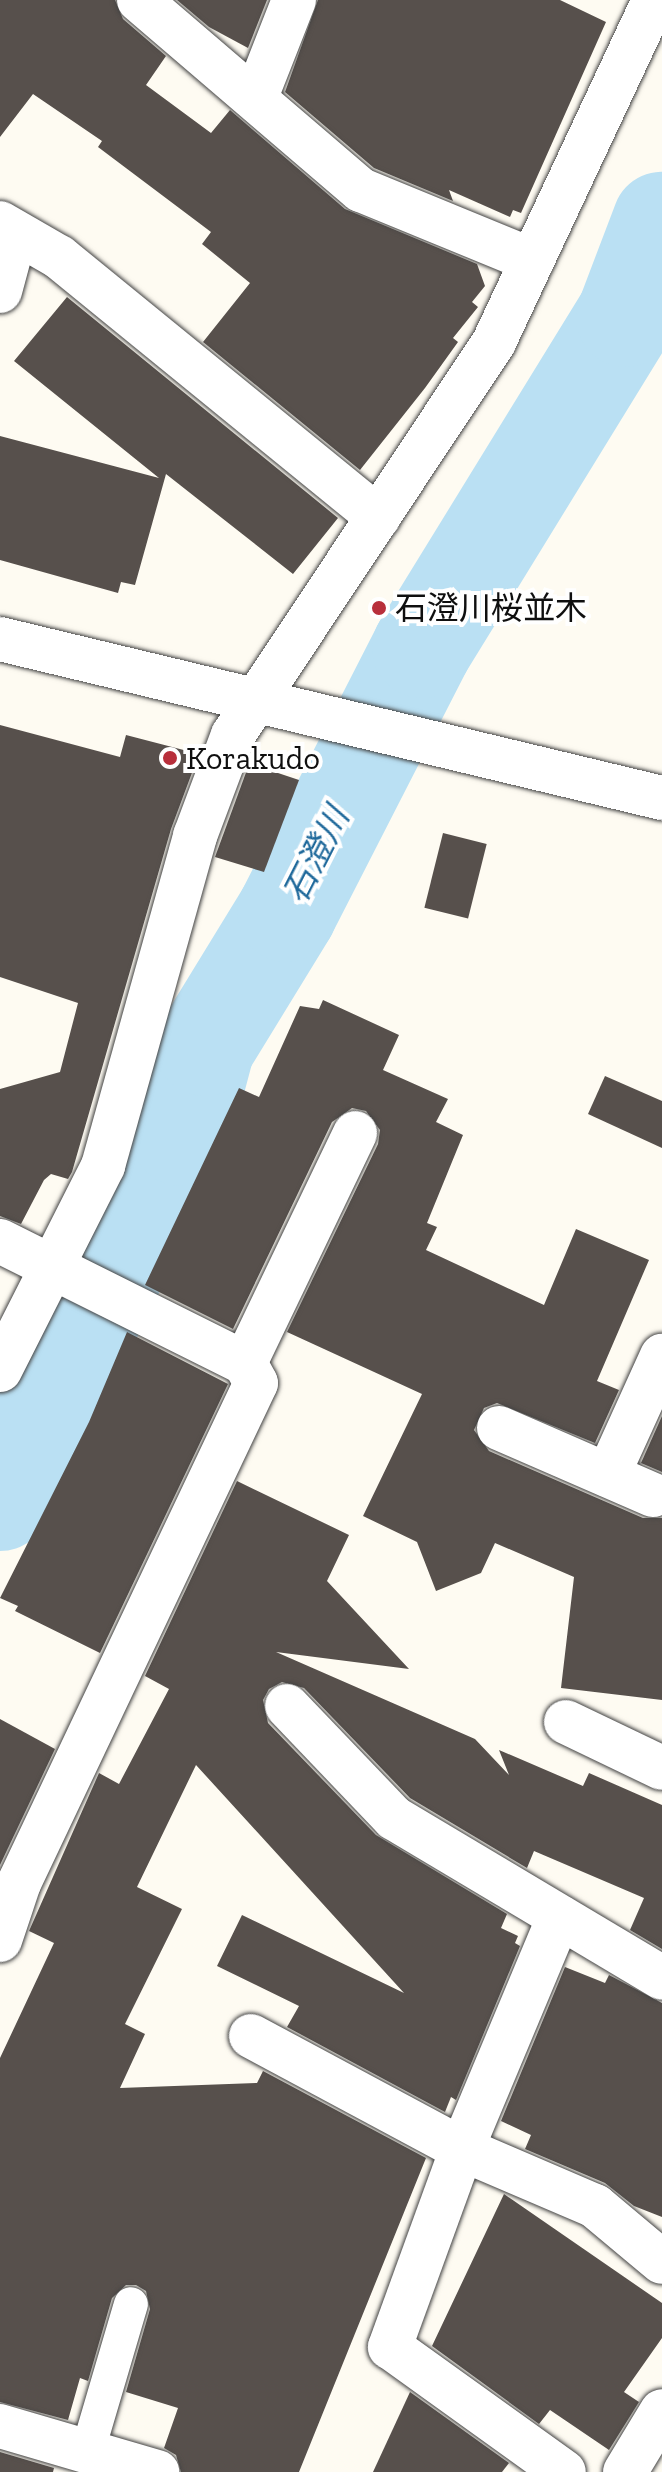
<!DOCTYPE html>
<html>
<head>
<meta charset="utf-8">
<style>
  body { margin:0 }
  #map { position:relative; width:662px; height:2472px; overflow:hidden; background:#fefbf2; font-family:"Zilla Slab","Noto Sans JP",serif }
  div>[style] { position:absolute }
  .river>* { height:100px; margin:-50px; padding:0 50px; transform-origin:50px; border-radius:50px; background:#bae0f3 }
  .building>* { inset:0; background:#57504c; transform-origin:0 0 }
  .roads { filter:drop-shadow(0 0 2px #424242) drop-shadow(0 0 2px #424242) }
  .service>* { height:34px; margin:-17px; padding:0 17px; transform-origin:17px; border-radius:17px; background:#fff }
  .minor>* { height:44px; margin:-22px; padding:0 22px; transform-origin:22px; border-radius:22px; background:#fff }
  .tertiary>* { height:44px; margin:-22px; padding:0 22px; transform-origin:22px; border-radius:22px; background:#fff }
  .dots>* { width:22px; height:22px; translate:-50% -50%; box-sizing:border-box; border:4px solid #fff; border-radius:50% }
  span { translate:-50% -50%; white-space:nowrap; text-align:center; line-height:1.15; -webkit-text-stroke:8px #fff; paint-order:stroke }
  .poi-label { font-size:32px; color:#0f0f0f }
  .left { translate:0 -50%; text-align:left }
  .water-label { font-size:34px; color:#1f699b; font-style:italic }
</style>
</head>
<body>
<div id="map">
  <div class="river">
    <i style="left:0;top:1501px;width:407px;rotate:-63.6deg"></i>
    <i style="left:181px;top:1136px;width:93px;rotate:-75.1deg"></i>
    <i style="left:205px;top:1046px;width:157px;rotate:-58.5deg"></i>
    <i style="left:287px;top:912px;width:297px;rotate:-62.9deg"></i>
    <i style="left:422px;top:648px;width:389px;rotate:-58.4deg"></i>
    <i style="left:626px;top:317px;width:102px;rotate:-69.2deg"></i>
  </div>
  <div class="building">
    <i style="clip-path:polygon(0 0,115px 0,123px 19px,166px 56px,146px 85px,211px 133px,230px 110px,345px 209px,477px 264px,485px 286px,472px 302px,478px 307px,453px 338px,458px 342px,425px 388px,360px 470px,203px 342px,250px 283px,202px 244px,211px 232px,98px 147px,102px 141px,33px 94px,0 137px)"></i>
    <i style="clip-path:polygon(177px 0,267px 0,248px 48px,209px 27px)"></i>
    <i style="clip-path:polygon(318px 0,560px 0,606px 22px,521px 213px,513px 210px,510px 217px,449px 190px,453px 201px,374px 168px,285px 92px)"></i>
    <i style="clip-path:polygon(67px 297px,338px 518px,293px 574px,166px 474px,135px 585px,121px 582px,118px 593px,0 560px,0 436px,159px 478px,14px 361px)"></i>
    <i style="clip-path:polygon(0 725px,120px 757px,126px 735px,199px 754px,171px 829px,72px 1172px,68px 1179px,51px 1174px,44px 1180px,21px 1224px,0 1216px,0 1089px,60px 1072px,78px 1003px,0 977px)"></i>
    <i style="clip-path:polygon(254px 765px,299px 780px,264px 872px,215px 857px,248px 767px)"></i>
    <i style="left:443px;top:833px;width:45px;height:77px;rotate:14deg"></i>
    <i style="clip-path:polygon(323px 1000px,399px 1035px,383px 1070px,448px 1099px,436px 1122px,463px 1135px,427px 1223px,437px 1227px,426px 1250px,544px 1305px,576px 1229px,649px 1260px,597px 1381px,619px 1390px,595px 1443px,497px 1403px,484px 1408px,474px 1430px,489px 1451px,643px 1518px,662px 1518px,662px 1700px,561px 1688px,574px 1577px,495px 1543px,481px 1573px,436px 1591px,417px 1542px,363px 1516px,422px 1394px,287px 1332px,378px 1144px,380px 1130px,366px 1111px,352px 1108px,332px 1122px,233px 1329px,145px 1285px,239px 1088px,259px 1097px,300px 1006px,319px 1009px)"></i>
    <i style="clip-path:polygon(605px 1076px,662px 1101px,662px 1148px,588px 1114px)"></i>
    <i style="clip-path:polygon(127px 1332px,228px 1384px,100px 1653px,15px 1611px,18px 1606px,0 1598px,89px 1422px)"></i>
    <i style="clip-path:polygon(662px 1416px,662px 1472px,641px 1463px)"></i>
    <i style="clip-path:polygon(237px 1481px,349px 1535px,327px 1581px,409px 1669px,276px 1652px,475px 1739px,509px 1775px,499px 1750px,583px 1786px,589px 1773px,662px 1805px,662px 1949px,630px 1930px,644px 1898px,534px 1851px,527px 1868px,410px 1798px,304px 1688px,282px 1682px,269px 1689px,263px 1700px,268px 1723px,376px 1835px,507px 1914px,501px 1928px,518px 1936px,515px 1943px,520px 1946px,456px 2100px,451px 2097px,445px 2112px,287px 2027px,299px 2006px,217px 1966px,242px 1915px,404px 1993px,196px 1765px,137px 1887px,182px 1909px,125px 2024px,145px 2034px,120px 2088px,257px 2083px,263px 2071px,426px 2158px,299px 2472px,181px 2472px,176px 2455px,164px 2448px,178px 2408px,126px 2392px,150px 2309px,146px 2291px,136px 2285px,126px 2285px,112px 2298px,88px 2381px,80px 2378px,68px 2420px,0 2402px,0 2058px,54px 1943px,29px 1931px,99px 1773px,119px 1784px,169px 1689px,145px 1676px)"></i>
    <i style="clip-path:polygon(0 1719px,55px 1749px,0 1865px)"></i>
    <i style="clip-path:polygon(565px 1967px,605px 1983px,609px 1975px,662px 2003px,662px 2217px,634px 2206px,605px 2183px,525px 2149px,531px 2135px,501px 2121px)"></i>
    <i style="clip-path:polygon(504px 2194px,662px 2303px,662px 2338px,624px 2392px,639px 2402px,609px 2450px,550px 2410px,539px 2424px,432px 2346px)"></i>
    <i style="clip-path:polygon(410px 2392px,509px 2463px,502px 2472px,373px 2472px)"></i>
    <i style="clip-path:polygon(0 2452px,54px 2468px,53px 2472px,0 2472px)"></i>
  </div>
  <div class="roads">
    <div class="service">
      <i style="left:88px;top:2450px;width:152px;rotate:-73.6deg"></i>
    </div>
    <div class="minor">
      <i style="left:139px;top:0;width:292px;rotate:40.6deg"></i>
      <i style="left:361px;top:190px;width:185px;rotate:22.3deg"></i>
      <i style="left:256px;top:97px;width:104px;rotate:-68.6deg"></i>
      <i style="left:0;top:223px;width:68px;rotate:30deg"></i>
      <i style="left:59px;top:257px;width:412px;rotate:39.2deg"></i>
      <i style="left:0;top:291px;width:58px;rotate:-75deg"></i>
      <i style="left:0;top:1241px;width:274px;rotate:26.5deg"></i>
      <i style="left:0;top:1370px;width:229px;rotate:-63.2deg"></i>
      <i style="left:103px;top:1166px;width:343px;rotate:-74.4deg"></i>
      <i style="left:195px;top:836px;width:108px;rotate:-69.4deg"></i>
      <i style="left:233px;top:735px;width:472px;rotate:-56.4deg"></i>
      <i style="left:494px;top:342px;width:378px;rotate:-64.9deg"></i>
      <i style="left:499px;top:1428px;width:168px;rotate:23.5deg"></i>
      <i style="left:608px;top:1475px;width:131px;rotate:-65.6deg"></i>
      <i style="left:287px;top:1706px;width:155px;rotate:46.3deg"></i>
      <i style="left:394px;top:1818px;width:312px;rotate:30.8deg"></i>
      <i style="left:566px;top:1722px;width:106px;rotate:25.6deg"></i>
      <i style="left:559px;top:1917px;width:251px;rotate:112.7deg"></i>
      <i style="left:462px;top:2149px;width:211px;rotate:110deg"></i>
      <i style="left:390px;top:2347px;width:214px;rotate:35.7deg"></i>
      <i style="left:0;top:1940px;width:60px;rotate:-71.6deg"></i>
      <i style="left:19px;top:1883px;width:553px;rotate:-64.64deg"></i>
      <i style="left:256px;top:1383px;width:23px;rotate:-119deg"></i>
      <i style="left:245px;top:1363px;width:255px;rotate:-64.4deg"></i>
      <i style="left:251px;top:2036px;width:239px;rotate:28.2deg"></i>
      <i style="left:462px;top:2149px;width:145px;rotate:23.2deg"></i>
      <i style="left:595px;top:2206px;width:87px;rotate:39.9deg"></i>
      <i style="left:0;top:2426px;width:164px;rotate:16.3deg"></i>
      <i style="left:625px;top:2472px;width:71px;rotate:-58.8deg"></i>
    </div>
    <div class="tertiary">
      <i style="left:0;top:639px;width:681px;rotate:13.51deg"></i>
    </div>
  </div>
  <div class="dots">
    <i style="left:379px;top:608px;background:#b82f3b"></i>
    <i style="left:170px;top:758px;background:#b82f3b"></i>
  </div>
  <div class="poi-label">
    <span class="left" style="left:395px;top:608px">石澄川桜並木</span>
    <span class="left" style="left:186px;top:758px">Korakudo</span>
  </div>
  <div class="water-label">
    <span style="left:316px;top:855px;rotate:-63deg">石澄川</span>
  </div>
</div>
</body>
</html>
